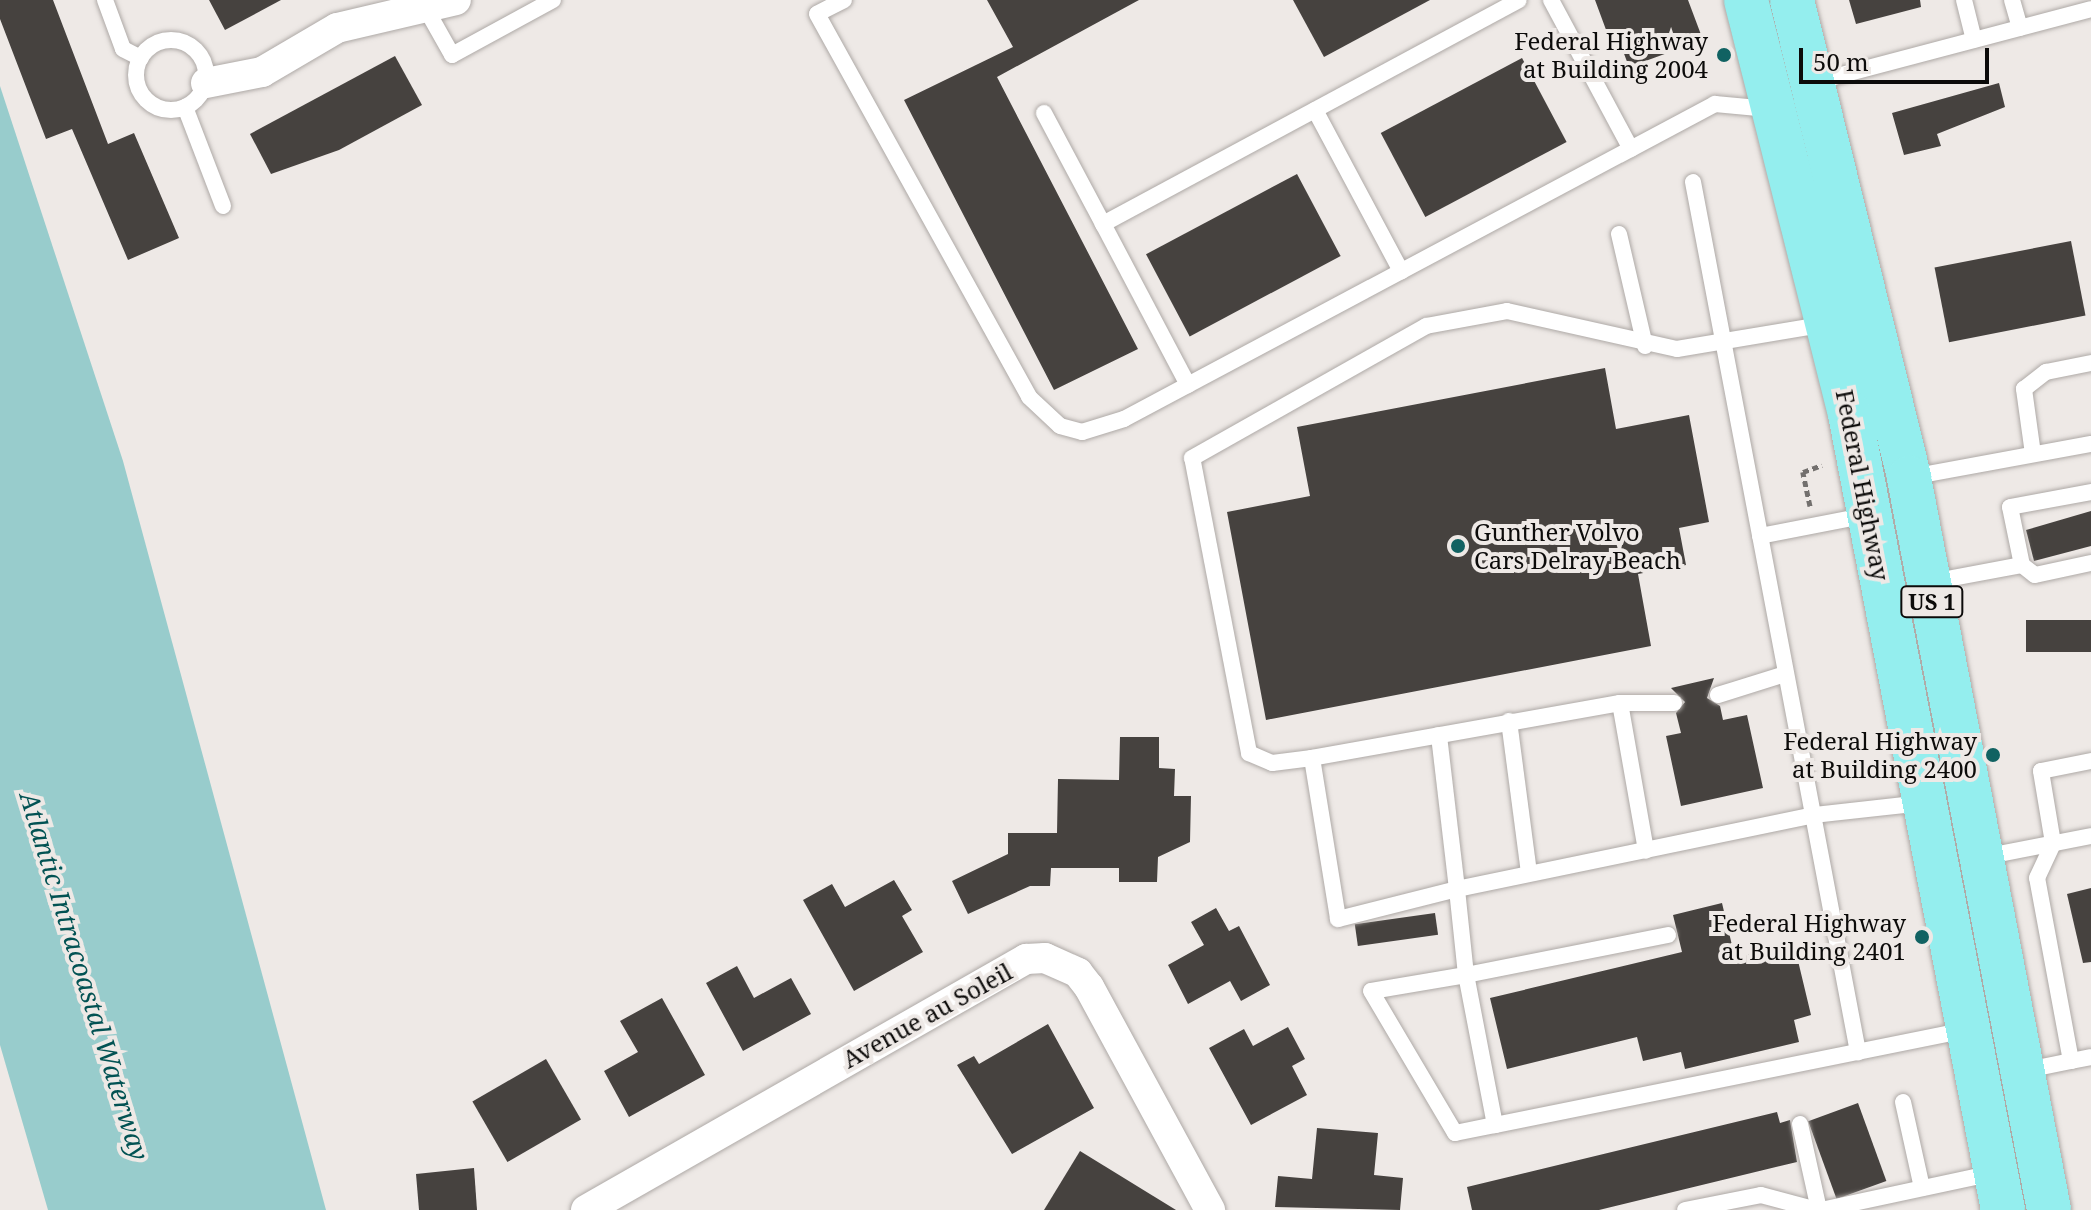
<!DOCTYPE html>
<html>
<head>
<meta charset="utf-8">
<style>
  body { margin:0 }
  #map { position:relative; width:2091px; height:1210px; overflow:hidden; background:#eee9e6; font-family:"Noto Serif",serif }
  div>[style] { position:absolute }
  .water>* { inset:0; background:#98cccc }
  .building>* { inset:0; background:#46423f; transform-origin:0 0 }
  .path>* { height:5px; margin-top:-2.5px; transform-origin:0; background:repeating-linear-gradient(90deg,#73706e 0 6px,transparent 0 10px) }
  .roads { filter:drop-shadow(0 0 2px #aea9a6) drop-shadow(0 0 2px #aea9a6) }
  .lane>* { height:16px; margin:-8px; padding:0 8px; transform-origin:8px; border-radius:8px; background:#fff }
  .lane>.ring { margin:-8px; padding:0; box-sizing:content-box; background:none; border:16px solid #fff; border-radius:50% }
  .street>* { height:30px; margin:-15px; padding:0 15px; transform-origin:15px; border-radius:15px; background:#fff }
  .primary>* { height:44px; margin:-22px; padding:0 22px; transform-origin:22px; border-radius:22px; background:#94eeee }
  .dots>* { width:22px; height:22px; translate:-50% -50%; box-sizing:border-box; border:4px solid #eee9e6; border-radius:50% }
  span { translate:-50% -50%; white-space:nowrap; text-align:center; line-height:1.15; -webkit-text-stroke:8px #eee9e6; paint-order:stroke }
  .shield-label span { padding:2px 6px; background:#eee9e6; border:2px solid; border-radius:6px; -webkit-text-stroke-width:0 }
  .shield-label { font-size:22px; color:#0c0b0a; font-weight:700 }
  .poi-label { font-size:24px; color:#0c0b0a }
  .right { translate:-100% -50%; text-align:right }
  .left { translate:0 -50%; text-align:left }
  .street-label { font-size:24px; color:#0c0b0a }
  .water-label { font-size:26px; color:#025253; font-style:italic }
  .scale { position:absolute; left:1799px; top:48px; width:190px; height:36px; box-sizing:border-box; border:4px solid #0c0b0a; border-top:0; padding-left:10px; font-size:24px; line-height:28px; white-space:nowrap; color:#0c0b0a; -webkit-text-stroke:6px #eee9e6; paint-order:stroke }
</style>
</head>
<body>
<div id="map">
  <div class="water">
    <i style="clip-path:polygon(0 86px,123px 461px,326px 1210px,48px 1210px,0 1045px)"></i>
  </div>
  <div class="building">
    <i style="clip-path:polygon(0 0,53px 0,108px 144px,134px 133px,179px 238px,128px 260px,72px 129px,46px 139px,0 19px)"></i>
    <i style="clip-path:polygon(209px 0,281px 0,225px 30px)"></i>
    <i style="clip-path:polygon(987px 0,1139px 0,997px 77px,1138px 349px,1054px 390px,904px 100px,1013px 47px)"></i>
    <i style="clip-path:polygon(1293px 0,1430px 0,1324px 57px)"></i>
    <i style="clip-path:polygon(1595px 0,1688px 0,1703px 40px,1629px 67px,1620px 43px,1612px 46px)"></i>
    <i style="clip-path:polygon(1849px 0,1920px 0,1921px 7px,1856px 24px)"></i>
    <i style="clip-path:polygon(395px 56px,422px 105px,339px 150px,271px 174px,250px 134px)"></i>
    <i style="left:1522px;top:58px;width:95px;height:160px;rotate:62deg"></i>
    <i style="clip-path:polygon(1999px 83px,2005px 107px,1937px 134px,1941px 146px,1904px 155px,1892px 113px)"></i>
    <i style="left:1297px;top:174px;width:93px;height:171px;rotate:62deg"></i>
    <i style="left:2071px;top:241px;width:76px;height:139px;rotate:79deg"></i>
    <i style="clip-path:polygon(1605px 368px,1616px 429px,1689px 415px,1709px 522px,1679px 528px,1686px 565px,1638px 574px,1651px 646px,1266px 720px,1227px 512px,1310px 496px,1297px 427px)"></i>
    <i style="clip-path:polygon(2091px 511px,2091px 546px,2034px 561px,2026px 530px)"></i>
    <i style="left:2091px;top:620px;width:32px;height:65px;rotate:90deg"></i>
    <i style="clip-path:polygon(1714px 678px,1707px 698px,1720px 706px,1723px 720px,1747px 715px,1763px 788px,1681px 806px,1666px 736px,1681px 733px,1676px 713px,1685px 702px,1671px 688px)"></i>
    <i style="clip-path:polygon(1120px 737px,1159px 737px,1159px 768px,1175px 769px,1174px 796px,1191px 796px,1190px 842px,1158px 857px,1157px 882px,1119px 882px,1119px 868px,1051px 868px,1050px 886px,1030px 886px,968px 914px,952px 881px,1008px 854px,1008px 833px,1057px 833px,1058px 779px,1119px 780px)"></i>
    <i style="clip-path:polygon(894px 880px,912px 910px,902px 916px,923px 952px,854px 991px,803px 900px,832px 884px,845px 907px)"></i>
    <i style="clip-path:polygon(2091px 888px,2091px 962px,2083px 963px,2067px 894px)"></i>
    <i style="clip-path:polygon(1722px 903px,1735px 958px,1794px 944px,1811px 1015px,1794px 1020px,1799px 1042px,1685px 1069px,1681px 1052px,1643px 1061px,1637px 1037px,1507px 1069px,1490px 998px,1682px 952px,1673px 915px)"></i>
    <i style="clip-path:polygon(1216px 908px,1229px 931px,1239px 926px,1270px 985px,1241px 1001px,1230px 981px,1188px 1004px,1168px 965px,1204px 945px,1191px 922px)"></i>
    <i style="left:1435px;top:913px;width:22px;height:81px;rotate:82deg"></i>
    <i style="clip-path:polygon(737px 966px,754px 998px,791px 978px,811px 1014px,743px 1051px,706px 983px)"></i>
    <i style="clip-path:polygon(662px 998px,705px 1075px,629px 1117px,604px 1071px,638px 1052px,620px 1021px)"></i>
    <i style="clip-path:polygon(1048px 1024px,1094px 1108px,1012px 1154px,957px 1065px,974px 1056px,979px 1064px)"></i>
    <i style="clip-path:polygon(1288px 1027px,1305px 1059px,1292px 1066px,1307px 1095px,1251px 1125px,1209px 1048px,1244px 1029px,1253px 1046px)"></i>
    <i style="left:546px;top:1059px;width:70px;height:85px;rotate:60deg"></i>
    <i style="left:1858px;top:1103px;width:83px;height:53px;rotate:70deg"></i>
    <i style="clip-path:polygon(1777px 1112px,1780px 1123px,1790px 1120px,1797px 1162px,1599px 1210px,1472px 1210px,1467px 1187px)"></i>
    <i style="clip-path:polygon(1317px 1128px,1378px 1133px,1374px 1175px,1403px 1178px,1400px 1210px,1275px 1207px,1278px 1176px,1312px 1179px)"></i>
    <i style="clip-path:polygon(1080px 1151px,1176px 1210px,1044px 1210px)"></i>
    <i style="clip-path:polygon(474px 1168px,477px 1210px,419px 1210px,416px 1174px)"></i>
  </div>
  <div class="path">
    <i style="left:1810px;top:506px;width:35px;rotate:-102deg"></i>
    <i style="left:1803px;top:472px;width:20px;rotate:-20deg"></i>
  </div>
  <div class="roads">
    <div class="lane">
      <i style="left:105px;top:0;width:52px;rotate:69.8deg"></i>
      <i style="left:123px;top:49px;width:20px;rotate:27deg"></i>
      <i style="left:844px;top:0;width:30px;rotate:153deg"></i>
      <i style="left:817px;top:14px;width:438px;rotate:61deg"></i>
      <i style="left:1029px;top:397px;width:42px;rotate:43.1deg"></i>
      <i style="left:1060px;top:426px;width:23px;rotate:15deg"></i>
      <i style="left:1082px;top:432px;width:44px;rotate:-17.2deg"></i>
      <i style="left:1124px;top:419px;width:670px;rotate:-28.06deg"></i>
      <i style="left:1715px;top:104px;width:54px;rotate:5.3deg"></i>
      <i style="left:1551px;top:0;width:169px;rotate:61.8deg"></i>
      <i style="left:1964px;top:0;width:41px;rotate:76deg"></i>
      <i style="left:2012px;top:0;width:29px;rotate:74deg"></i>
      <i style="left:425px;top:7px;width:55px;rotate:60.6deg"></i>
      <i style="left:452px;top:55px;width:115px;rotate:-28.6deg"></i>
      <i class="ring" style="left:136px;top:40px;width:54px;height:54px"></i>
      <i style="left:1815px;top:82px;width:285px;rotate:-14.8deg"></i>
      <i style="left:185px;top:107px;width:106px;rotate:69deg"></i>
      <i style="left:1315px;top:110px;width:183px;rotate:61.9deg"></i>
      <i style="left:1044px;top:113px;width:126px;rotate:62deg"></i>
      <i style="left:1693px;top:182px;width:886px;rotate:79.26deg"></i>
      <i style="left:1619px;top:234px;width:115px;rotate:76.9deg"></i>
      <i style="left:1188px;top:385px;width:182px;rotate:-117.8deg"></i>
      <i style="left:1103px;top:224px;width:472px;rotate:-28.3deg"></i>
      <i style="left:2033px;top:454px;width:66px;rotate:-97.9deg"></i>
      <i style="left:2024px;top:389px;width:28px;rotate:-38deg"></i>
      <i style="left:2046px;top:372px;width:46px;rotate:-11.3deg"></i>
      <i style="left:1911px;top:477px;width:183px;rotate:-10.4deg"></i>
      <i style="left:1760px;top:536px;width:110px;rotate:-11deg"></i>
      <i style="left:2022px;top:565px;width:59px;rotate:-101.7deg"></i>
      <i style="left:2010px;top:507px;width:82px;rotate:-10.5deg"></i>
      <i style="left:1931px;top:582px;width:93px;rotate:-10.6deg"></i>
      <i style="left:2022px;top:565px;width:16px;rotate:38deg"></i>
      <i style="left:2035px;top:575px;width:57px;rotate:-12.1deg"></i>
      <i style="left:1718px;top:695px;width:70px;rotate:-17.4deg"></i>
      <i style="left:1620px;top:703px;width:150px;rotate:80deg"></i>
      <i style="left:1674px;top:703px;width:54px;rotate:180deg"></i>
      <i style="left:1620px;top:703px;width:313px;rotate:169.9deg"></i>
      <i style="left:1312px;top:758px;width:40px;rotate:172.9deg"></i>
      <i style="left:1272px;top:763px;width:25px;rotate:-157deg"></i>
      <i style="left:1249px;top:753px;width:300px;rotate:-100.9deg"></i>
      <i style="left:1192px;top:458px;width:269px;rotate:-29.4deg"></i>
      <i style="left:1426px;top:326px;width:82px;rotate:-10.5deg"></i>
      <i style="left:1507px;top:311px;width:174px;rotate:12.6deg"></i>
      <i style="left:1677px;top:349px;width:151px;rotate:-9.5deg"></i>
      <i style="left:1509px;top:721px;width:152px;rotate:82.5deg"></i>
      <i style="left:1312px;top:758px;width:163px;rotate:80.8deg"></i>
      <i style="left:1338px;top:919px;width:123px;rotate:-14.1deg"></i>
      <i style="left:1457px;top:889px;width:155px;rotate:-96.7deg"></i>
      <i style="left:1983px;top:857px;width:110px;rotate:-11deg"></i>
      <i style="left:1668px;top:935px;width:206px;rotate:168.8deg"></i>
      <i style="left:1466px;top:975px;width:96px;rotate:170.4deg"></i>
      <i style="left:1371px;top:991px;width:165px;rotate:59.4deg"></i>
      <i style="left:1455px;top:1133px;width:41px;rotate:-11.3deg"></i>
      <i style="left:1495px;top:1125px;width:153px;rotate:-100.9deg"></i>
      <i style="left:1466px;top:975px;width:86px;rotate:-96deg"></i>
      <i style="left:1457px;top:889px;width:365px;rotate:-11.7deg"></i>
      <i style="left:1814px;top:815px;width:110px;rotate:-6.3deg"></i>
      <i style="left:2071px;top:1061px;width:20px;rotate:-11deg"></i>
      <i style="left:2022px;top:1071px;width:50px;rotate:-11.5deg"></i>
      <i style="left:2071px;top:1061px;width:186px;rotate:-100.5deg"></i>
      <i style="left:2037px;top:878px;width:38px;rotate:-65deg"></i>
      <i style="left:2053px;top:843px;width:73px;rotate:-99.5deg"></i>
      <i style="left:2041px;top:771px;width:51px;rotate:-11.3deg"></i>
      <i style="left:1903px;top:1102px;width:88px;rotate:77.5deg"></i>
      <i style="left:1800px;top:1124px;width:88px;rotate:77.5deg"></i>
      <i style="left:1495px;top:1125px;width:482px;rotate:-11.4deg"></i>
      <i style="left:1685px;top:1210px;width:77px;rotate:-11.2deg"></i>
      <i style="left:1761px;top:1195px;width:58px;rotate:15deg"></i>
      <i style="left:1821px;top:1210px;width:177px;rotate:-12.1deg"></i>
    </div>
    <div class="street">
      <i style="left:206px;top:83px;width:57px;rotate:-11.1deg"></i>
      <i style="left:262px;top:72px;width:87px;rotate:-30.4deg"></i>
      <i style="left:337px;top:28px;width:122px;rotate:-13.2deg"></i>
      <i style="left:586px;top:1210px;width:507px;rotate:-29.7deg"></i>
      <i style="left:1026px;top:959px;width:19px;rotate:-3deg"></i>
      <i style="left:1045px;top:958px;width:36px;rotate:24deg"></i>
      <i style="left:1078px;top:973px;width:18px;rotate:52deg"></i>
      <i style="left:1089px;top:987px;width:254px;rotate:61.5deg"></i>
    </div>
    <div class="primary">
      <i style="left:1746px;top:0;width:427px;rotate:75.9deg"></i>
      <i style="left:1850px;top:414px;width:811px;rotate:79.12deg"></i>
      <i style="left:1792px;top:0;width:492px;rotate:76.2deg"></i>
      <i style="left:1909px;top:478px;width:745px;rotate:79.17deg"></i>
    </div>
  </div>
  <div class="dots">
    <i style="left:1724px;top:55px;background:#116262"></i>
    <i style="left:1458px;top:546px;background:#116262"></i>
    <i style="left:1993px;top:755px;background:#116262"></i>
    <i style="left:1922px;top:937px;background:#116262"></i>
  </div>
  <div class="shield-label">
    <span style="left:1932px;top:602px">US 1</span>
  </div>
  <div class="poi-label">
    <span class="right" style="left:1708px;top:55px">Federal Highway<br>at Building 2004</span>
    <span class="left" style="left:1474px;top:546px">Gunther Volvo<br>Cars Delray Beach</span>
    <span class="right" style="left:1977px;top:755px">Federal Highway<br>at Building 2400</span>
    <span class="right" style="left:1906px;top:937px">Federal Highway<br>at Building 2401</span>
  </div>
  <div class="street-label">
    <span style="left:1863px;top:485px;rotate:79deg">Federal Highway</span>
    <span style="left:927px;top:1015px;rotate:-29deg">Avenue au Soleil</span>
  </div>
  <div class="water-label">
    <span style="left:84px;top:976px;rotate:73deg">Atlantic Intracoastal Waterway</span>
  </div>
  <div class="scale">50 m</div>
</div>
</body>
</html>
